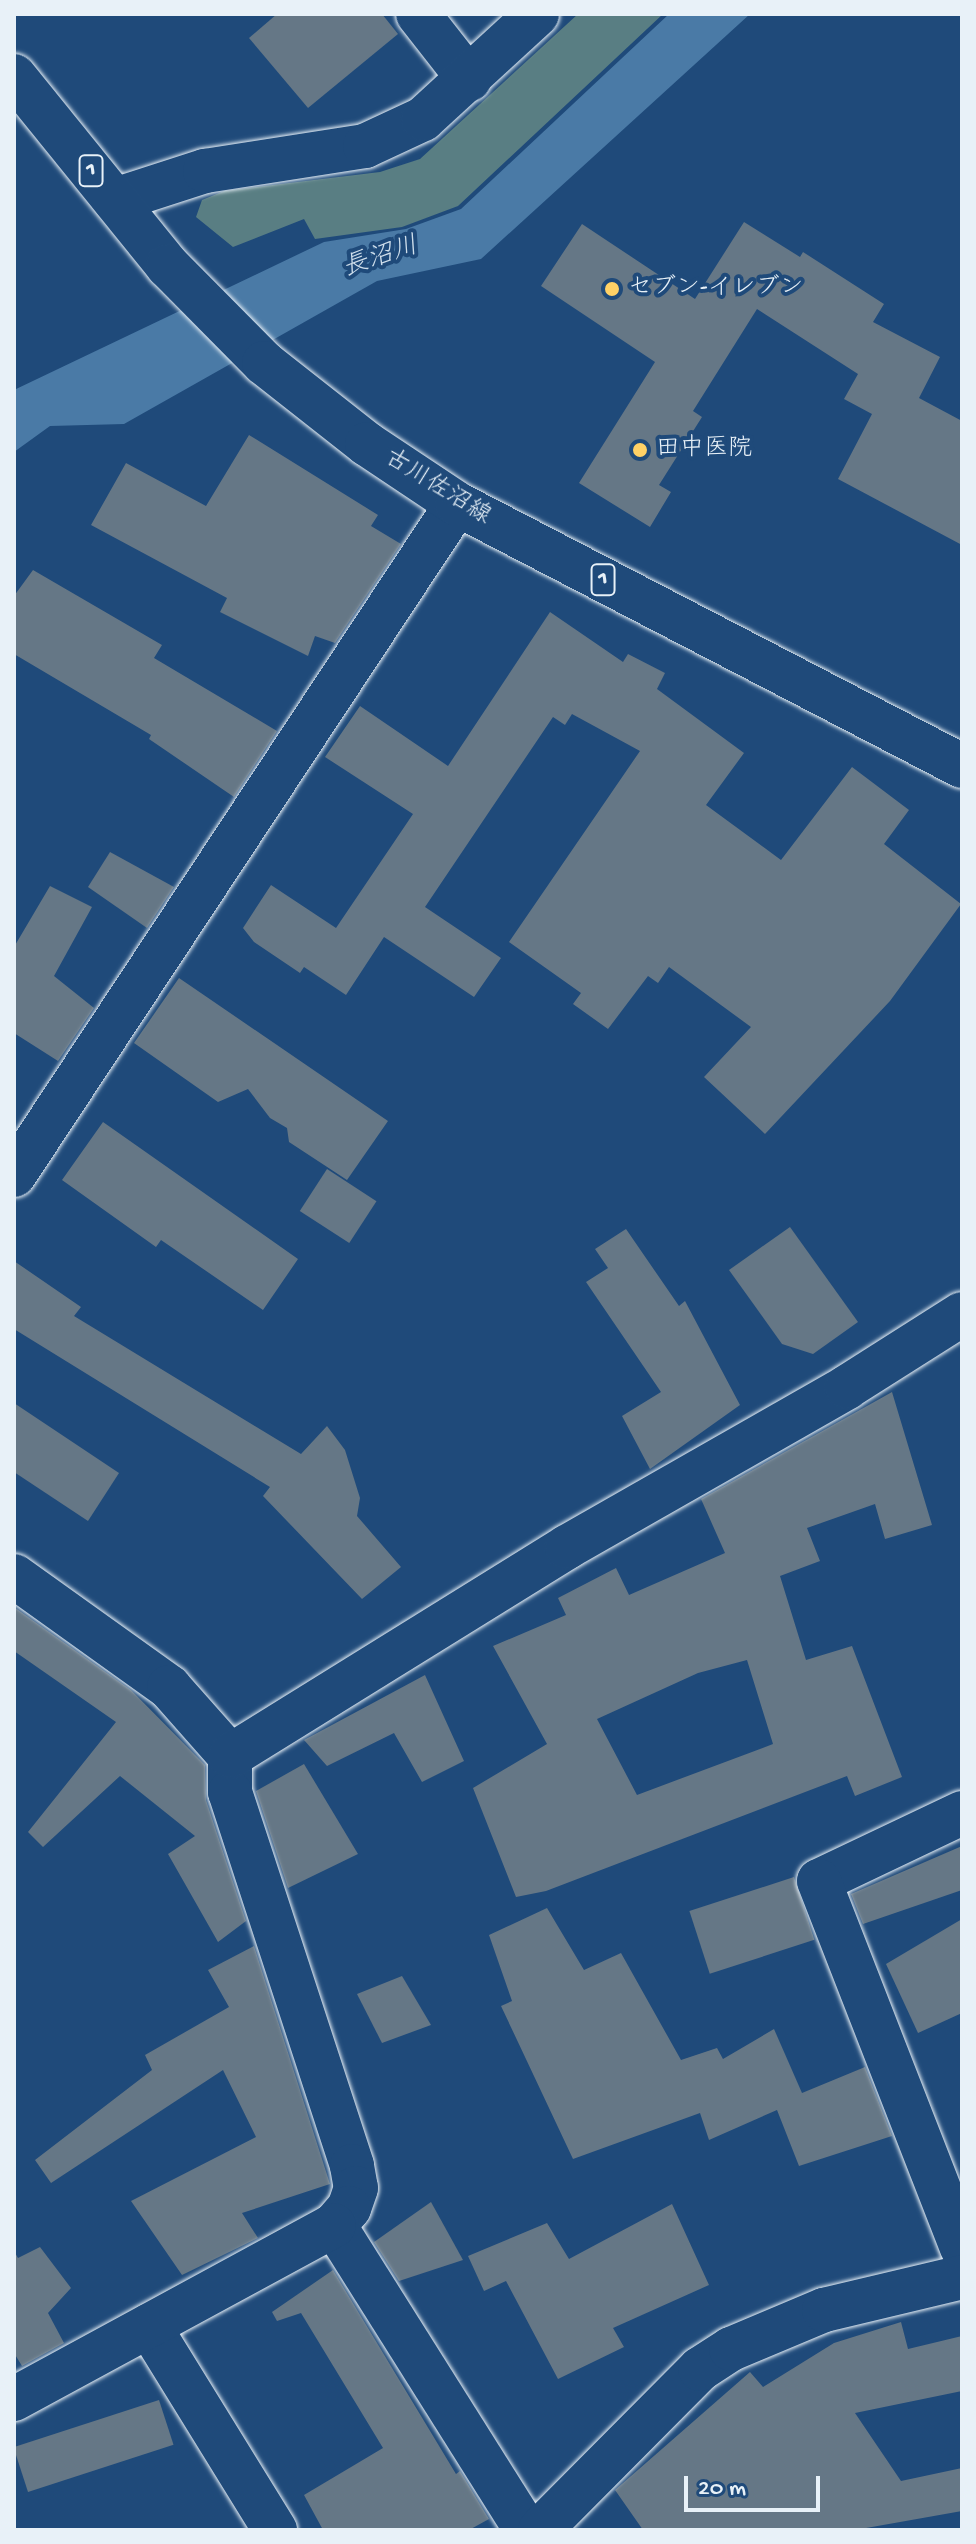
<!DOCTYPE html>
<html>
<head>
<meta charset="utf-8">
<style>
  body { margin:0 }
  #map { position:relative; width:976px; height:2544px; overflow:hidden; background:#1f4a7a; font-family:"Gochi Hand","Klee One",sans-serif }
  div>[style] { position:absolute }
  .green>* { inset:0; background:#597e83 }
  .water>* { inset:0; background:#4a7aa6 }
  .building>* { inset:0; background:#657786; transform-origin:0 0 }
  .roads { filter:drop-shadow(0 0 2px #e8f1f8) drop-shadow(0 0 2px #e8f1f8) }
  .street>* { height:44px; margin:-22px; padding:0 22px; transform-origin:22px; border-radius:22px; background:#1f4a7a }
  .primary>* { height:44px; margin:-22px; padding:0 22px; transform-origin:22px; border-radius:22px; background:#1f4a7a }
  .dots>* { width:22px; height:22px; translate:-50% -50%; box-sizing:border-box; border:4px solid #1f4a7a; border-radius:50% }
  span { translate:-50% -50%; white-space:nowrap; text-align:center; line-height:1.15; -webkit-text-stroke:8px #1f4a7a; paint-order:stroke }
  .shield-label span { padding:2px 6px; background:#1f4a7a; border:2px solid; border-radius:6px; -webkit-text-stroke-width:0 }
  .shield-label { font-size:22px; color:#e8f1f8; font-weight:700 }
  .poi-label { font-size:24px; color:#e8f1f8 }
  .left { translate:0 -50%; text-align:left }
  .street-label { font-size:24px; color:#e8f1f8 }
  .water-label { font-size:26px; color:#d0dfec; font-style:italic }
  .frame { position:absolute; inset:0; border:16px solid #e8f1f8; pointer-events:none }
  .scale { position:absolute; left:684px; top:2476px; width:136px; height:36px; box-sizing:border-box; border:4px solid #e8f1f8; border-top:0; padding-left:10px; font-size:24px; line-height:28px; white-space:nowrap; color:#e8f1f8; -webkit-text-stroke:6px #1f4a7a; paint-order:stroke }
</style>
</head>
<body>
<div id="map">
  <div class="green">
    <i style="clip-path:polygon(578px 14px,663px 14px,458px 206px,402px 227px,315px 239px,304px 219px,233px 247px,196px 217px,202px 200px,224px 191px,380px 172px,420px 159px)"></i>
  </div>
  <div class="water">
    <i style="clip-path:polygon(669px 14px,750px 14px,481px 259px,377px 281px,124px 424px,50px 426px,14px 452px,14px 390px,324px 242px,406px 229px,461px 209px)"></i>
  </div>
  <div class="building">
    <i style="clip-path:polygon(277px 14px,382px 14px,398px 34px,308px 108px,249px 38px)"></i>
    <i style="clip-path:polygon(744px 222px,800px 257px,803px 252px,884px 304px,873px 322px,940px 357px,919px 398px,962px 421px,962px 545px,838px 479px,872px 414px,844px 399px,858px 374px,757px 309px,693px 411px,702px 417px,659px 485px,671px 492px,650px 527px,579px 483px,655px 362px,541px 286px,582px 224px,695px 299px)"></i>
    <i style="clip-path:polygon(249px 435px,378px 515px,371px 526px,401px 544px,335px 643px,315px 636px,308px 656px,220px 612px,227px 598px,91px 525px,126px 463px,206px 506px)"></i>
    <i style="clip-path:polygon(33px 570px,162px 645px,154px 658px,277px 731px,234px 797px,149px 739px,151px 735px,14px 654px,14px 596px)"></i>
    <i style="clip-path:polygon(550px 612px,623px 662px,628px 654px,665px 673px,657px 689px,744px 753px,706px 805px,781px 860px,852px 767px,909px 810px,884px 844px,961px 904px,890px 1001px,765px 1134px,704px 1077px,751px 1027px,669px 967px,658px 983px,648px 976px,608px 1029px,573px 1004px,581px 993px,509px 942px,640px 751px,572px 714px,565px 725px,553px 717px,425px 907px,501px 958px,474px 997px,384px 937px,346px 995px,304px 967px,300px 973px,254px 942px,243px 928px,271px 885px,336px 928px,413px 814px,325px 757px,360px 706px,448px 766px)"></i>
    <i style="clip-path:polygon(110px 852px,174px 887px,147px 928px,88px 887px)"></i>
    <i style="clip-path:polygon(50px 886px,92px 907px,54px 976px,94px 1008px,58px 1061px,14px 1033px,14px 947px)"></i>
    <i style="clip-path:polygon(179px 978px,388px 1121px,347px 1180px,289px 1142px,287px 1128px,270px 1118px,248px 1089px,218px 1102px,134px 1043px)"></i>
    <i style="clip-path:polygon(103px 1122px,298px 1259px,263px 1310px,161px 1240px,156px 1247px,62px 1180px)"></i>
    <i style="left:327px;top:1169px;width:59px;height:50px;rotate:33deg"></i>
    <i style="clip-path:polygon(790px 1227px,858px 1322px,813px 1354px,782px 1344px,729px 1270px)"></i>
    <i style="clip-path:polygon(626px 1229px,679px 1306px,685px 1301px,740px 1405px,650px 1469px,622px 1416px,661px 1392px,586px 1282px,608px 1268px,595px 1249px)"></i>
    <i style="clip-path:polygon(14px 1261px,81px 1307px,74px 1316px,301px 1454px,327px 1426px,345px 1450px,360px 1498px,357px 1516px,401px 1567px,362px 1599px,263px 1496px,270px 1487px,14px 1329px)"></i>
    <i style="clip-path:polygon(evenodd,892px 1392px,932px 1525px,885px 1539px,875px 1504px,807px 1528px,820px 1561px,780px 1576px,806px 1660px,852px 1646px,902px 1777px,855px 1796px,847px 1776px,546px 1891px,516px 1897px,473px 1788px,547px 1744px,493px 1646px,566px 1615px,558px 1598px,616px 1568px,629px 1595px,725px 1553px,701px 1499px,892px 1392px,747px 1660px,773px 1744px,637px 1795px,597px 1719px,698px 1673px,747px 1660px)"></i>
    <i style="clip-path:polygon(14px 1403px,119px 1473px,88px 1521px,14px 1472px)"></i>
    <i style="clip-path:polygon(14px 1607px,131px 1690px,205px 1765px,206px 1800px,246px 1921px,218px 1942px,168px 1854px,195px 1836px,120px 1776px,43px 1847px,28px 1832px,116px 1722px,14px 1651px)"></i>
    <i style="clip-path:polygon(425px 1675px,464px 1761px,422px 1782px,394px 1733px,327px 1766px,304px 1740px)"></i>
    <i style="clip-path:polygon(304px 1764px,358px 1854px,288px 1888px,256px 1791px)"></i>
    <i style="clip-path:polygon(962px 1846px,962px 1890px,863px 1924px,851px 1894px)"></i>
    <i style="left:794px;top:1877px;width:66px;height:110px;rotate:72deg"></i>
    <i style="clip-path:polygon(547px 1908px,584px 1970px,621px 1953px,681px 2060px,717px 2048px,723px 2059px,774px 2029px,802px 2093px,865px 2067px,892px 2136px,799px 2166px,777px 2110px,709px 2140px,700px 2113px,573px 2159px,501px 2006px,512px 2001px,489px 1935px)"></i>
    <i style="clip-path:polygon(962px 1919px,962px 2013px,918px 2033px,886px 1964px)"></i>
    <i style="clip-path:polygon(254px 1946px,330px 2184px,242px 2213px,258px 2238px,182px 2275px,131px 2201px,256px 2137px,223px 2070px,51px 2183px,35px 2160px,152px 2070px,145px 2055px,229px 2007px,208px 1970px)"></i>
    <i style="clip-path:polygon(402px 1976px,431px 2025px,382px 2043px,357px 1994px)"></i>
    <i style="clip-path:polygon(431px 2202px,463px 2260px,399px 2281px,374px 2242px)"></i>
    <i style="clip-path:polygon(672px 2204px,709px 2285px,613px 2328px,624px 2347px,558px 2379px,506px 2281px,484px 2291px,468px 2256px,547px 2223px,569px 2259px)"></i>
    <i style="clip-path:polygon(40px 2247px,71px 2288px,48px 2313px,64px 2343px,22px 2366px,14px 2353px,14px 2251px,18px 2258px)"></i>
    <i style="clip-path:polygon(333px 2270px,456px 2474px,460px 2471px,489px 2519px,469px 2530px,323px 2530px,304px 2495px,383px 2448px,301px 2313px,277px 2321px,272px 2312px)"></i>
    <i style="clip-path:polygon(901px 2322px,908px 2349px,962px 2336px,962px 2391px,855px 2413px,901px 2481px,962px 2468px,962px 2511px,855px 2530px,643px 2530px,615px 2490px,750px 2372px,763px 2387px,834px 2343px)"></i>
    <i style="left:159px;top:2400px;width:47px;height:153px;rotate:72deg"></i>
  </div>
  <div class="roads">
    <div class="street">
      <i style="left:418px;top:14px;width:83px;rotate:51.9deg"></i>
      <i style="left:115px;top:200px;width:95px;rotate:-17.9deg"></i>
      <i style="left:205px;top:171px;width:162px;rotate:-8.9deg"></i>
      <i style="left:365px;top:146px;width:64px;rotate:-25deg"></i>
      <i style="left:423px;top:119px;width:155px;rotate:-42.6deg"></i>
      <i style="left:14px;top:1175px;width:804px;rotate:-56.57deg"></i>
      <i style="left:14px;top:1576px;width:191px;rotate:35.6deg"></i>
      <i style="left:169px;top:1687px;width:92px;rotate:48.5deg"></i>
      <i style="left:230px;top:1756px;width:36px;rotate:90deg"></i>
      <i style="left:230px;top:1792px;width:393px;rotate:71.9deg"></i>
      <i style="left:352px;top:2166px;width:22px;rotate:80deg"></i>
      <i style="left:356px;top:2188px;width:21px;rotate:109deg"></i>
      <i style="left:349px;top:2208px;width:23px;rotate:131deg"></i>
      <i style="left:334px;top:2225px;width:360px;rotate:57.8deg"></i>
      <i style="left:230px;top:1756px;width:397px;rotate:-31.8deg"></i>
      <i style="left:567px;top:1547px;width:322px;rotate:-29.7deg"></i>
      <i style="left:847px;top:1387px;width:136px;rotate:-32.4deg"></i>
      <i style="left:962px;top:1813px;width:158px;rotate:154.6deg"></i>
      <i style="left:819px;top:1881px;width:393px;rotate:68.7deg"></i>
      <i style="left:149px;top:2326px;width:240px;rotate:58.3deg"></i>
      <i style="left:14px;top:2399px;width:364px;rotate:-28.5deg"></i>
      <i style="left:540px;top:2530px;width:227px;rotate:-45.2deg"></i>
      <i style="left:700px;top:2369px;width:37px;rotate:-33deg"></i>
      <i style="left:731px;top:2349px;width:101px;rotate:-22.8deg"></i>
      <i style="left:824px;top:2310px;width:142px;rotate:-13.4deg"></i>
    </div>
    <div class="primary">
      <i style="left:14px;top:76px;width:245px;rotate:51deg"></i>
      <i style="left:168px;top:266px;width:136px;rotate:45.3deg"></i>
      <i style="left:264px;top:363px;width:131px;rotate:38.2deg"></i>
      <i style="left:367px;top:444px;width:108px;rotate:33.7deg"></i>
      <i style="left:457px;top:504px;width:569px;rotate:27.42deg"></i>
    </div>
  </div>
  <div class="dots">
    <i style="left:612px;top:289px;background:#ffd166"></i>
    <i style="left:640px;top:450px;background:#ffd166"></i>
  </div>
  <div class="shield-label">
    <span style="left:91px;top:171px">1</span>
    <span style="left:603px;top:580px">1</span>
  </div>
  <div class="poi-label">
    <span class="left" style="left:628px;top:289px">セブン-イレブン</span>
    <span class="left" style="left:656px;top:450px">田中医院</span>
  </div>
  <div class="street-label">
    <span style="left:437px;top:488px;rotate:32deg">古川佐沼線</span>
  </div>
  <div class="water-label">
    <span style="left:381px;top:259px;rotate:-18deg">長沼川</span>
  </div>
  <div class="frame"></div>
  <div class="scale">20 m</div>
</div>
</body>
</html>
